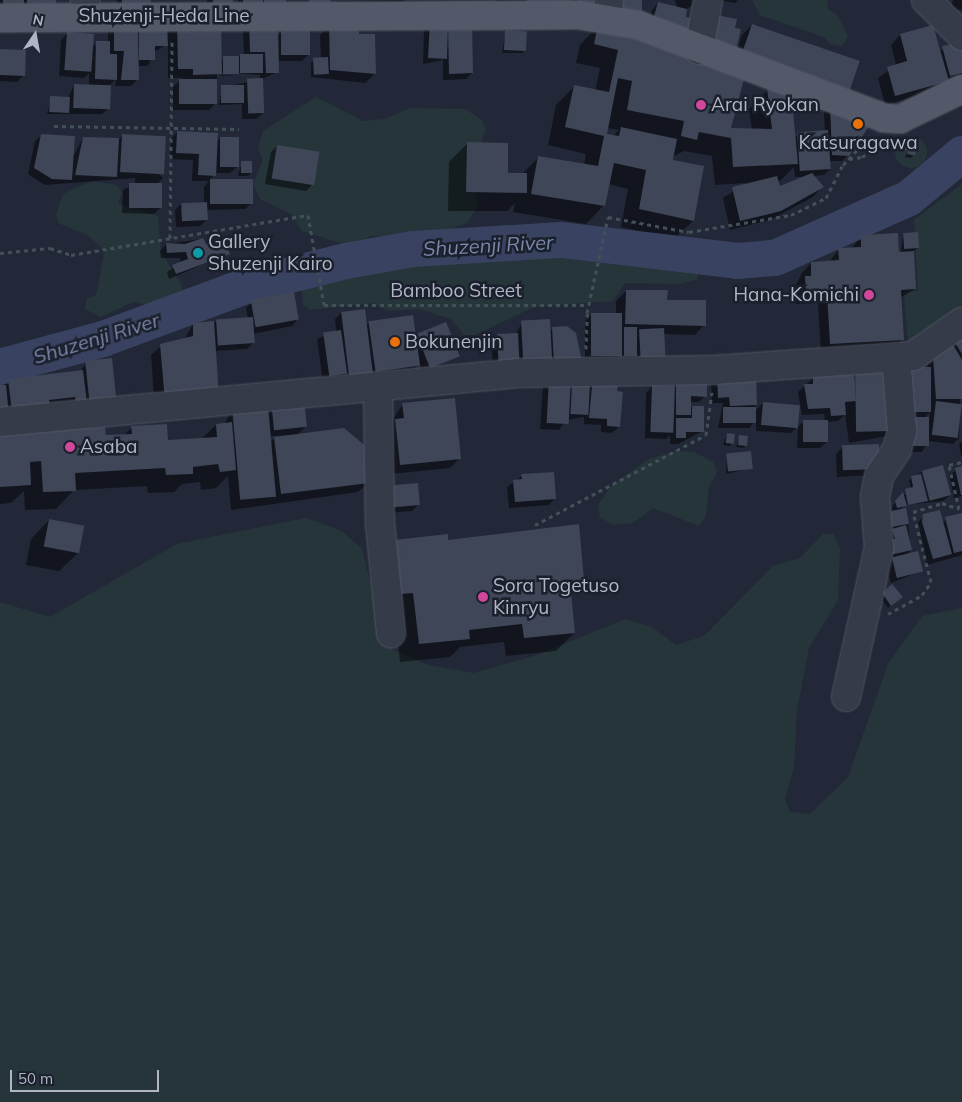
<!DOCTYPE html>
<html>
<head>
<meta charset="utf-8">
<style>
  body { margin:0 }
  #map { position:relative; width:962px; height:1102px; overflow:hidden; background:#232838; font-family:Mulish,sans-serif }
  div>[style] { position:absolute }
  .green>* { inset:0; background:#25353a }
  .round { border-radius:50% }
  .shadow>* { inset:0; background:#0007 }
  .river>* { height:36px; margin:-18px; padding:0 18px; transform-origin:18px; border-radius:18px; background:#394361 }
  .building>* { inset:0; background:#3f4658; transform-origin:0 0 }
  .path>* { height:3px; margin-top:-1.5px; transform-origin:0; background:repeating-linear-gradient(90deg,#425157 0 4px,transparent 0 8px) }
  .roads { filter:drop-shadow(0 0 1px #515563) drop-shadow(0 0 1px #515563) }
  .minor>* { height:28px; margin:-14px; padding:0 14px; transform-origin:14px; border-radius:14px; background:#363b49 }
  .major>* { height:28px; margin:-14px; padding:0 14px; transform-origin:14px; border-radius:14px; background:#545969 }
  .dots>* { width:14px; height:14px; translate:-50% -50%; box-sizing:border-box; border:2px solid #1b202d; border-radius:50% }
  span { translate:-50% -50%; white-space:nowrap; text-align:center; line-height:1.15; -webkit-text-stroke:5px #1b202d; paint-order:stroke }
  .street-label { font-size:19px; color:#b1b5c5 }
  .poi-label { font-size:19px; color:#b1b5c5 }
  .left { translate:0 -50%; text-align:left }
  .right { translate:-100% -50%; text-align:right }
  .water-label { font-size:20px; color:#7b87ab; font-style:italic }
  .north { position:absolute; left:10px; top:10px; width:50px; height:50px; -webkit-text-stroke:4px #1b202d; paint-order:stroke; rotate:12deg; font-size:14px; font-weight:700; line-height:20px; text-align:center; color:#b1b5c5 }
  .north::after { content:''; display:block; margin:auto; width:18px; height:22px; background:#b1b5c5; clip-path:polygon(50% 0,100% 100%,50% 72%,0 100%) }
  .scale { position:absolute; left:10px; top:1070px; width:149px; height:22px; box-sizing:border-box; border:2px solid #b1b5c5; border-top:0; padding-left:6px; font-size:15px; line-height:18px; white-space:nowrap; color:#b1b5c5; -webkit-text-stroke:4px #1b202d; paint-order:stroke }
</style>
</head>
<body>
<div id="map">
  <div class="green">
    <i style="clip-path:polygon(752px 0,827px 0,828px 9px,838px 16px,848px 36px,842px 46px,830px 44px,824px 37px,760px 15px)"></i>
    <i style="clip-path:polygon(316px 97px,363px 121px,385px 119px,410px 108px,465px 109px,482px 120px,486px 130px,475px 156px,477px 207px,467px 223px,422px 239px,371px 236px,358px 244px,337px 242px,302px 231px,291px 214px,260px 199px,253px 184px,263px 159px,258px 149px,263px 131px)"></i>
    <i class="round" style="left:895px;top:136px;width:32px;height:32px"></i>
    <i style="clip-path:polygon(92px 181px,117px 185px,122px 193px,118px 204px,158px 216px,161px 252px,182px 285px,181px 297px,167px 308px,133px 302px,101px 317px,85px 309px,87px 298px,96px 295px,105px 250px,87px 235px,58px 223px,56px 214px,63px 194px)"></i>
    <i style="clip-path:polygon(962px 184px,962px 312px,908px 343px,904px 292px,918px 291px,914px 220px)"></i>
    <i style="clip-path:polygon(499px 250px,593px 251px,686px 260px,695px 263px,699px 272px,697px 280px,678px 284px,625px 283px,613px 301px,534px 307px,475px 335px,464px 335px,451px 319px,419px 309px,388px 311px,373px 303px,310px 310px,303px 305px,302px 289px,309px 281px,447px 253px)"></i>
    <i style="clip-path:polygon(676px 451px,694px 452px,713px 462px,717px 472px,709px 487px,706px 515px,699px 526px,653px 508px,633px 523px,615px 525px,600px 518px,598px 505px,612px 485px,649px 459px)"></i>
    <i style="clip-path:polygon(306px 518px,342px 531px,362px 549px,386px 647px,428px 665px,473px 673px,537px 655px,625px 619px,652px 627px,676px 645px,704px 636px,773px 566px,800px 558px,823px 534px,833px 534px,840px 548px,838px 600px,809px 648px,797px 711px,794px 767px,785px 799px,790px 812px,810px 814px,848px 777px,888px 664px,922px 616px,962px 608px,962px 1102px,0 1102px,0 602px,50px 617px,177px 544px)"></i>
  </div>
  <div class="shadow">
    <i style="clip-path:polygon(0 0,54px 0,0 13px)"></i>
    <i style="clip-path:polygon(117px 0,150px 0,117px 14px)"></i>
    <i style="clip-path:polygon(207px 0,232px 0,207px 13px)"></i>
    <i style="clip-path:polygon(238px 0,285px 0,238px 9px)"></i>
    <i style="clip-path:polygon(404px 0,399px 5px,360px 6px,360px 1px,355px 6px,337px 5px,337px 1px)"></i>
    <i style="clip-path:polygon(496px 0,569px 0,496px 13px)"></i>
    <i style="clip-path:polygon(675px 0,703px 0,686px 9px,684px 18px,646px 33px,652px 10px,658px 3px,677px 8px)"></i>
    <i style="clip-path:polygon(718px 0,738px 0,735px 3px)"></i>
    <i style="clip-path:polygon(962px 0,962px 10px,951px 9px,953px 0)"></i>
    <i style="clip-path:polygon(178px 22px,221px 60px,244px 55px,243px 28px,277px 36px,282px 31px,308px 55px,302px 61px,278px 61px,278px 72px,262px 79px,263px 113px,256px 119px,242px 119px,242px 104px,219px 105px,222px 87px,260px 80px,260px 75px,238px 73px,217px 73px,216px 103px,209px 110px,173px 110px,173px 87px,183px 78px,168px 78px,168px 44px,154px 52px,148px 66px,137px 66px,137px 80px,131px 86px,115px 86px,116px 79px,109px 86px,109px 108px,102px 114px,47px 114px,51px 97px,68px 98px,74px 85px,89px 86px,89px 73px,84px 78px,59px 76px,61px 40px,68px 33px,92px 46px,108px 42px,108px 32px,114px 26px,166px 34px)"></i>
    <i style="clip-path:polygon(471px 23px,472px 73px,466px 79px,443px 80px,443px 60px,423px 64px,424px 29px)"></i>
    <i style="clip-path:polygon(330px 25px,358px 35px,375px 73px,365px 83px,311px 77px,311px 62px,321px 59px,320px 35px)"></i>
    <i style="clip-path:polygon(752px 25px,859px 62px,732px 66px,742px 35px)"></i>
    <i style="clip-path:polygon(evenodd,598px 26px,730px 129px,752px 130px,749px 109px,768px 90px,794px 137px,825px 132px,824px 112px,830px 106px,848px 155px,842px 161px,829px 161px,830px 169px,824px 175px,813px 176px,822px 187px,813px 197px,770px 220px,730px 230px,723px 198px,746px 183px,715px 185px,712px 156px,684px 151px,672px 157px,693px 221px,674px 239px,621px 227px,628px 189px,609px 184px,604px 205px,586px 224px,513px 212px,515px 203px,507px 211px,448px 211px,449px 162px,467px 144px,507px 174px,522px 174px,538px 158px,584px 165px,586px 154px,548px 145px,556px 105px,574px 87px,595px 91px,600px 68px,576px 63px,580px 45px,598px 26px,607px 128px,619px 130px,613px 136px,605px 135px,607px 128px,598px 26px,794px 167px,795px 177px,805px 177px,780px 188px,778px 183px,794px 167px)"></i>
    <i style="clip-path:polygon(506px 31px,525px 50px,522px 53px,502px 53px)"></i>
    <i style="clip-path:polygon(900px 35px,939px 51px,962px 45px,962px 78px,938px 90px,885px 105px,878px 78px,896px 65px,891px 45px)"></i>
    <i style="clip-path:polygon(0 50px,23px 76px,17px 82px,0 81px)"></i>
    <i style="clip-path:polygon(221px 75px,236px 75px,221px 76px)"></i>
    <i style="clip-path:polygon(177px 132px,216px 142px,220px 138px,237px 167px,230px 173px,215px 173px,210px 180px,252px 180px,252px 203px,245px 209px,206px 210px,207px 220px,200px 226px,176px 227px,175px 210px,181px 204px,204px 203px,204px 187px,209px 181px,192px 181px,193px 160px,170px 159px,171px 139px)"></i>
    <i style="clip-path:polygon(42px 135px,74px 155px,83px 138px,119px 139px,122px 136px,163px 178px,157px 184px,160px 208px,154px 214px,122px 213px,123px 190px,135px 184px,135px 178px,45px 185px,28px 174px,35px 141px)"></i>
    <i style="clip-path:polygon(277px 146px,312px 185px,306px 191px,265px 184px,271px 152px)"></i>
    <i style="clip-path:polygon(909px 148px,914px 155px,911px 158px,905px 157px)"></i>
    <i style="clip-path:polygon(242px 162px,251px 173px,248px 176px,238px 176px)"></i>
    <i style="clip-path:polygon(903px 234px,918px 248px,913px 251px,915px 289px,900px 298px,902px 339px,893px 349px,821px 353px,818px 303px,796px 304px,795px 287px,802px 273px,811px 263px,829px 262px,839px 249px,852px 248px,861px 236px,901px 253px)"></i>
    <i style="clip-path:polygon(202px 239px,205px 245px,229px 253px,169px 279px,167px 272px,181px 263px,180px 258px,161px 258px,160px 251px,166px 244px)"></i>
    <i style="clip-path:polygon(626px 291px,666px 301px,704px 325px,695px 335px,663px 334px,664px 364px,622px 358px,622px 354px,614px 362px,585px 362px,585px 321px,592px 314px,616px 314px,616px 301px)"></i>
    <i style="clip-path:polygon(252px 302px,298px 319px,292px 326px,253px 334px,253px 343px,247px 349px,215px 351px,155px 410px,151px 355px,161px 346px,184px 340px,193px 324px,248px 319px,246px 308px)"></i>
    <i style="clip-path:polygon(363px 310px,366px 326px,369px 322px,417px 335px,458px 356px,423px 373px,419px 364px,408px 375px,323px 382px,317px 339px,336px 331px,335px 319px,341px 313px)"></i>
    <i style="clip-path:polygon(522px 322px,549px 332px,553px 328px,581px 362px,494px 373px,491px 342px,498px 336px,516px 334px)"></i>
    <i style="clip-path:polygon(evenodd,962px 338px,959px 438px,953px 444px,928px 441px,922px 452px,903px 452px,903px 425px,928px 365px,962px 338px,930px 412px,929px 419px,923px 419px,930px 412px)"></i>
    <i style="clip-path:polygon(86px 363px,116px 402px,3px 421px,0 387px,9px 381px,80px 372px)"></i>
    <i style="clip-path:polygon(892px 368px,887px 436px,849px 443px,844px 407px,845px 415px,838px 421px,827px 422px,827px 442px,820px 448px,797px 448px,798px 427px,804px 421px,825px 421px,824px 414px,802px 415px,798px 392px,813px 378px)"></i>
    <i style="clip-path:polygon(718px 376px,756px 405px,755px 411px,763px 403px,797px 427px,791px 433px,756px 431px,756px 420px,749px 428px,718px 428px,723px 403px,712px 403px,711px 382px)"></i>
    <i style="clip-path:polygon(677px 377px,705px 396px,699px 402px,689px 402px,703px 431px,678px 444px,670px 444px,670px 435px,666px 439px,645px 438px,646px 393px,652px 386px,671px 387px)"></i>
    <i style="clip-path:polygon(587px 383px,616px 392px,619px 427px,612px 433px,601px 432px,601px 425px,584px 424px,584px 417px,566px 420px,559px 430px,540px 429px,543px 386px,569px 388px)"></i>
    <i style="clip-path:polygon(403px 404px,459px 459px,450px 468px,390px 474px,386px 430px)"></i>
    <i style="clip-path:polygon(271px 405px,306px 426px,297px 435px,270px 436px,270px 443px,274px 438px,368px 483px,358px 492px,231px 510px,228px 476px,216px 488px,201px 490px,200px 482px,182px 484px,174px 492px,148px 493px,147px 486px,74px 490px,56px 509px,25px 510px,24px 491px,11px 503px,0 504px,0 434px,123px 436px,132px 427px,167px 441px,201px 439px,216px 425px,224px 424px,233px 409px)"></i>
    <i style="clip-path:polygon(727px 434px,733px 443px,730px 446px,723px 445px)"></i>
    <i style="clip-path:polygon(740px 436px,746px 445px,743px 448px,736px 447px)"></i>
    <i style="clip-path:polygon(962px 442px,962px 456px,961px 456px,959px 444px)"></i>
    <i style="clip-path:polygon(878px 446px,873px 475px,837px 477px,836px 454px,842px 448px)"></i>
    <i style="clip-path:polygon(727px 455px,752px 468px,726px 474px)"></i>
    <i style="clip-path:polygon(962px 467px,962px 496px,954px 498px,949px 475px)"></i>
    <i style="clip-path:polygon(923px 471px,950px 495px,943px 501px,905px 505px,900px 510px,908px 523px,911px 550px,905px 556px,921px 571px,891px 583px,886px 565px,892px 559px,884px 561px,887px 536px,895px 528px,887px 530px,893px 505px,911px 489px,909px 480px)"></i>
    <i style="clip-path:polygon(522px 476px,555px 498px,549px 505px,509px 508px,507px 487px)"></i>
    <i style="clip-path:polygon(393px 485px,418px 505px,412px 511px,388px 513px)"></i>
    <i style="clip-path:polygon(962px 514px,962px 555px,927px 565px,918px 522px,924px 516px,942px 522px)"></i>
    <i style="clip-path:polygon(49px 520px,78px 553px,59px 571px,26px 565px,31px 539px)"></i>
    <i style="clip-path:polygon(447px 541px,583px 580px,570px 593px,574px 633px,556px 651px,506px 656px,504px 642px,460px 647px,450px 657px,400px 662px,395px 611px,376px 560px)"></i>
    <i style="clip-path:polygon(892px 586px,899px 599px,888px 608px,880px 597px)"></i>
  </div>
  <div class="river">
    <i style="left:0;top:367px;width:107px;rotate:-15.2deg"></i>
    <i style="left:103px;top:339px;width:149px;rotate:-20.4deg"></i>
    <i style="left:243px;top:287px;width:106px;rotate:-14.2deg"></i>
    <i style="left:346px;top:261px;width:68px;rotate:-10.2deg"></i>
    <i style="left:413px;top:249px;width:149px;rotate:-3.5deg"></i>
    <i style="left:562px;top:240px;width:177px;rotate:6.8deg"></i>
    <i style="left:738px;top:261px;width:37px;rotate:-5deg"></i>
    <i style="left:775px;top:258px;width:147px;rotate:-24.1deg"></i>
    <i style="left:909px;top:198px;width:69px;rotate:-39.7deg"></i>
  </div>
  <div class="building">
    <i style="left:3px;top:0;width:21px;height:7px"></i>
    <i style="left:27px;top:0;width:29px;height:7px"></i>
    <i style="left:122px;top:0;width:29px;height:8px"></i>
    <i style="left:213px;top:0;width:20px;height:7px"></i>
    <i style="clip-path:polygon(243px 0,263px 0,263px 4px,243px 3px)"></i>
    <i style="clip-path:polygon(264px 0,286px 0,286px 5px,264px 4px)"></i>
    <i style="left:309px;top:0;width:21px;height:3px"></i>
    <i style="clip-path:polygon(527px 0,570px 0,570px 4px,528px 6px)"></i>
    <i style="clip-path:polygon(578px 0,604px 0,604px 5px,578px 6px)"></i>
    <i style="left:642px;top:0;width:14px;height:28px;rotate:90deg"></i>
    <i style="clip-path:polygon(658px 2px,687px 9px,686px 17px,695px 19px,691px 37px,651px 27px)"></i>
    <i style="clip-path:polygon(716px 15px,737px 19px,735px 28px,741px 29px,736px 50px,709px 44px)"></i>
    <i style="clip-path:polygon(249px 20px,278px 20px,279px 73px,266px 73px,265px 52px,250px 52px)"></i>
    <i style="clip-path:polygon(177px 21px,221px 21px,222px 74px,193px 75px,193px 69px,178px 69px)"></i>
    <i style="clip-path:polygon(430px 21px,472px 21px,473px 73px,449px 74px,448px 25px,447px 59px,428px 58px)"></i>
    <i style="clip-path:polygon(359px 23px,359px 34px,375px 34px,376px 74px,330px 70px,329px 24px)"></i>
    <i style="clip-path:polygon(138px 24px,139px 80px,121px 80px,124px 51px,114px 51px,114px 25px)"></i>
    <i style="clip-path:polygon(139px 24px,167px 24px,168px 46px,155px 46px,155px 60px,139px 60px)"></i>
    <i style="left:752px;top:24px;width:114px;height:34px;rotate:19deg"></i>
    <i style="clip-path:polygon(598px 25px,745px 75px,731px 128px,772px 129px,767px 89px,791px 89px,798px 164px,733px 167px,731px 138px,699px 132px,697px 140px,681px 136px,684px 121px,627px 110px,632px 81px,618px 78px,607px 134px,619px 136px,621px 127px,677px 139px,673px 160px,704px 166px,694px 221px,639px 209px,646px 170px,614px 163px,605px 206px,531px 194px,538px 156px,598px 166px,604px 136px,565px 127px,574px 85px,609px 92px,618px 50px,594px 44px)"></i>
    <i style="clip-path:polygon(933px 25px,949px 81px,895px 96px,887px 67px,907px 61px,900px 34px)"></i>
    <i style="left:281px;top:30px;width:29px;height:25px"></i>
    <i style="left:505px;top:30px;width:22px;height:20px;rotate:3deg"></i>
    <i style="left:67px;top:32px;width:27px;height:38px;rotate:4deg"></i>
    <i style="clip-path:polygon(96px 41px,110px 41px,110px 54px,117px 54px,117px 80px,95px 79px)"></i>
    <i style="clip-path:polygon(962px 42px,962px 73px,950px 76px,942px 46px)"></i>
    <i style="left:0;top:49px;width:26px;height:26px;rotate:2deg"></i>
    <i style="left:240px;top:54px;width:23px;height:19px"></i>
    <i style="left:223px;top:56px;width:16px;height:18px"></i>
    <i style="left:328px;top:57px;width:17px;height:15px;rotate:87deg"></i>
    <i style="left:263px;top:78px;width:35px;height:16px;rotate:88deg"></i>
    <i style="left:217px;top:79px;width:25px;height:38px;rotate:90deg"></i>
    <i style="left:74px;top:84px;width:37px;height:24px;rotate:2deg"></i>
    <i style="left:244px;top:85px;width:18px;height:23px;rotate:90deg"></i>
    <i style="left:50px;top:96px;width:20px;height:16px;rotate:3deg"></i>
    <i style="clip-path:polygon(830px 105px,871px 123px,849px 156px,832px 155px)"></i>
    <i style="left:828px;top:130px;width:39px;height:31px;rotate:86deg"></i>
    <i style="clip-path:polygon(177px 131px,218px 133px,216px 176px,198px 175px,199px 154px,176px 153px)"></i>
    <i style="clip-path:polygon(41px 134px,75px 136px,72px 180px,52px 179px,34px 168px)"></i>
    <i style="left:122px;top:134px;width:44px;height:38px;rotate:3deg"></i>
    <i style="clip-path:polygon(83px 137px,119px 138px,117px 177px,75px 175px)"></i>
    <i style="left:220px;top:137px;width:19px;height:30px"></i>
    <i style="clip-path:polygon(467px 142px,508px 143px,508px 173px,527px 173px,527px 193px,466px 192px)"></i>
    <i style="left:277px;top:145px;width:43px;height:34px;rotate:9deg"></i>
    <i style="left:909px;top:146px;width:8px;height:8px;rotate:14deg"></i>
    <i style="left:241px;top:161px;width:11px;height:12px"></i>
    <i style="clip-path:polygon(812px 173px,824px 187px,781px 211px,740px 221px,732px 187px,777px 176px,780px 186px)"></i>
    <i style="left:210px;top:179px;width:43px;height:25px"></i>
    <i style="left:129px;top:183px;width:33px;height:25px"></i>
    <i style="left:207px;top:202px;width:18px;height:26px;rotate:87deg"></i>
    <i style="left:918px;top:232px;width:16px;height:15px;rotate:86deg"></i>
    <i style="clip-path:polygon(898px 233px,899px 252px,914px 251px,916px 289px,901px 290px,904px 340px,830px 344px,827px 294px,806px 294px,805px 276px,811px 276px,811px 262px,839px 260px,838px 248px,861px 247px,861px 235px)"></i>
    <i style="clip-path:polygon(203px 238px,206px 244px,224px 240px,230px 254px,176px 274px,172px 265px,188px 259px,186px 252px,167px 253px,166px 243px,185px 244px)"></i>
    <i style="clip-path:polygon(626px 290px,668px 290px,667px 300px,706px 300px,706px 326px,625px 324px)"></i>
    <i style="left:294px;top:292px;width:28px;height:44px;rotate:80deg"></i>
    <i style="left:365px;top:309px;width:64px;height:24px;rotate:83deg"></i>
    <i style="left:591px;top:313px;width:31px;height:43px"></i>
    <i style="left:413px;top:315px;width:51px;height:45px;rotate:82deg"></i>
    <i style="left:253px;top:317px;width:26px;height:37px;rotate:86deg"></i>
    <i style="left:550px;top:319px;width:45px;height:29px;rotate:87deg"></i>
    <i style="clip-path:polygon(214px 321px,219px 397px,165px 401px,160px 344px,193px 336px,193px 323px)"></i>
    <i style="left:446px;top:322px;width:37px;height:32px;rotate:68deg"></i>
    <i style="clip-path:polygon(567px 326px,576px 333px,582px 362px,554px 363px,552px 327px)"></i>
    <i style="left:624px;top:327px;width:13px;height:29px"></i>
    <i style="left:664px;top:328px;width:37px;height:25px;rotate:87deg"></i>
    <i style="left:341px;top:330px;width:44px;height:18px;rotate:82deg"></i>
    <i style="left:518px;top:333px;width:33px;height:21px;rotate:87deg"></i>
    <i style="clip-path:polygon(962px 336px,962px 354px,954px 341px)"></i>
    <i style="clip-path:polygon(952px 343px,962px 360px,962px 399px,936px 399px,933px 357px)"></i>
    <i style="left:112px;top:358px;width:44px;height:27px;rotate:84deg"></i>
    <i style="left:893px;top:367px;width:64px;height:38px;rotate:89deg"></i>
    <i style="left:905px;top:367px;width:26px;height:45px"></i>
    <i style="clip-path:polygon(854px 369px,856px 401px,845px 402px,846px 415px,831px 416px,830px 408px,808px 409px,804px 384px,813px 384px,813px 376px)"></i>
    <i style="clip-path:polygon(83px 370px,87px 403px,76px 404px,75px 397px,49px 400px,50px 407px,12px 412px,8px 379px)"></i>
    <i style="clip-path:polygon(756px 374px,757px 405px,730px 406px,729px 397px,718px 398px,717px 375px)"></i>
    <i style="clip-path:polygon(593px 375px,619px 378px,617px 391px,623px 392px,620px 427px,607px 426px,607px 419px,589px 418px)"></i>
    <i style="clip-path:polygon(676px 376px,707px 376px,707px 397px,691px 396px,691px 415px,676px 415px)"></i>
    <i style="left:549px;top:378px;width:22px;height:45px;rotate:3deg"></i>
    <i style="left:572px;top:383px;width:18px;height:31px;rotate:3deg"></i>
    <i style="clip-path:polygon(0 385px,6px 385px,9px 415px,0 416px)"></i>
    <i style="left:652px;top:385px;width:23px;height:47px;rotate:2deg"></i>
    <i style="clip-path:polygon(455px 398px,461px 459px,400px 465px,395px 419px,404px 418px,402px 403px)"></i>
    <i style="left:304px;top:399px;width:28px;height:33px;rotate:84deg"></i>
    <i style="left:936px;top:401px;width:26px;height:34px;rotate:7deg"></i>
    <i style="left:763px;top:402px;width:37px;height:23px;rotate:5deg"></i>
    <i style="left:268px;top:405px;width:92px;height:36px;rotate:85deg"></i>
    <i style="clip-path:polygon(692px 406px,704px 406px,704px 432px,686px 432px,686px 438px,676px 438px,676px 418px,692px 418px)"></i>
    <i style="left:723px;top:407px;width:33px;height:16px"></i>
    <i style="left:929px;top:417px;width:29px;height:20px;rotate:90deg"></i>
    <i style="left:803px;top:420px;width:25px;height:22px"></i>
    <i style="clip-path:polygon(232px 422px,236px 470px,220px 472px,218px 464px,193px 467px,193px 474px,166px 475px,165px 468px,75px 473px,76px 491px,43px 492px,41px 461px,30px 462px,31px 485px,0 487px,0 433px,105px 427px,106px 435px,132px 434px,131px 426px,167px 424px,168px 440px,217px 437px,216px 424px)"></i>
    <i style="clip-path:polygon(344px 428px,375px 454px,369px 483px,281px 494px,274px 437px)"></i>
    <i style="left:727px;top:433px;width:8px;height:10px;rotate:7deg"></i>
    <i style="left:739px;top:435px;width:9px;height:10px;rotate:6deg"></i>
    <i style="left:879px;top:444px;width:25px;height:37px;rotate:88deg"></i>
    <i style="left:751px;top:451px;width:18px;height:25px;rotate:84deg"></i>
    <i style="left:943px;top:465px;width:31px;height:22px;rotate:75deg"></i>
    <i style="clip-path:polygon(962px 466px,962px 495px,961px 495px,955px 468px)"></i>
    <i style="clip-path:polygon(554px 472px,556px 499px,515px 502px,513px 480px,522px 479px,521px 474px)"></i>
    <i style="clip-path:polygon(921px 474px,928px 501px,908px 505px,905px 489px,913px 487px,911px 476px)"></i>
    <i style="left:418px;top:483px;width:22px;height:26px;rotate:85deg"></i>
    <i style="clip-path:polygon(903px 492px,907px 506px,897px 508px,895px 501px)"></i>
    <i style="left:906px;top:508px;width:16px;height:19px;rotate:79deg"></i>
    <i style="clip-path:polygon(940px 510px,952px 554px,933px 559px,922px 522px,923px 514px)"></i>
    <i style="clip-path:polygon(962px 513px,962px 551px,954px 553px,945px 517px)"></i>
    <i style="left:49px;top:519px;width:36px;height:28px;rotate:11deg"></i>
    <i style="clip-path:polygon(579px 524px,584px 580px,570px 582px,575px 633px,524px 638px,522px 624px,469px 630px,470px 639px,419px 644px,413px 593px,400px 594px,394px 540px,448px 534px,448px 540px)"></i>
    <i style="clip-path:polygon(906px 525px,912px 550px,890px 555px,886px 541px,895px 539px,892px 529px)"></i>
    <i style="left:918px;top:551px;width:21px;height:27px;rotate:76deg"></i>
    <i style="clip-path:polygon(892px 584px,903px 597px,891px 606px,882px 593px)"></i>
  </div>
  <div class="path">
    <i style="left:54px;top:126px;width:185px;rotate:0.9deg"></i>
    <i style="left:900px;top:142px;width:10px;rotate:45deg"></i>
    <i style="left:849px;top:159px;width:13px;rotate:-9deg"></i>
    <i style="left:862px;top:157px;width:31px;rotate:-32deg"></i>
    <i style="left:170px;top:238px;width:199px;rotate:-89.4deg"></i>
    <i style="left:0;top:253px;width:50px;rotate:-5.7deg"></i>
    <i style="left:50px;top:248px;width:22px;rotate:18deg"></i>
    <i style="left:71px;top:255px;width:240px;rotate:-9.6deg"></i>
    <i style="left:308px;top:215px;width:91px;rotate:79.9deg"></i>
    <i style="left:324px;top:305px;width:264px"></i>
    <i style="left:586px;top:349px;width:36px;rotate:-88deg"></i>
    <i style="left:587px;top:313px;width:98px;rotate:-77.7deg"></i>
    <i style="left:608px;top:217px;width:82px;rotate:10.5deg"></i>
    <i style="left:689px;top:232px;width:103px;rotate:-9.5deg"></i>
    <i style="left:791px;top:215px;width:39px;rotate:-26deg"></i>
    <i style="left:826px;top:198px;width:37px;rotate:-63deg"></i>
    <i style="left:843px;top:165px;width:40px;rotate:-47deg"></i>
    <i style="left:535px;top:525px;width:193px;rotate:-27.8deg"></i>
    <i style="left:706px;top:435px;width:43px;rotate:-82.1deg"></i>
    <i style="left:888px;top:614px;width:39px;rotate:-29deg"></i>
    <i style="left:922px;top:595px;width:16px;rotate:-55deg"></i>
    <i style="left:931px;top:582px;width:72px;rotate:-104.4deg"></i>
    <i style="left:913px;top:512px;width:30px;rotate:-17deg"></i>
    <i style="left:942px;top:503px;width:18px;rotate:19deg"></i>
    <i style="left:959px;top:509px;width:45px;rotate:-102.8deg"></i>
    <i style="left:949px;top:465px;width:13px;rotate:-13deg"></i>
  </div>
  <div class="roads">
    <div class="minor">
      <i style="left:926px;top:0;width:51px;rotate:45deg"></i>
      <i style="left:85px;top:16px;width:16px;rotate:-90deg"></i>
      <i style="left:608px;top:17px;width:17px;rotate:-87deg"></i>
      <i style="left:699px;top:50px;width:51px;rotate:-79.8deg"></i>
      <i style="left:378px;top:386px;width:137px;rotate:89.2deg"></i>
      <i style="left:380px;top:523px;width:111px;rotate:84.3deg"></i>
      <i style="left:0;top:422px;width:521px;rotate:-5.39deg"></i>
      <i style="left:519px;top:373px;width:195px;rotate:-0.9deg"></i>
      <i style="left:714px;top:370px;width:199px;rotate:-4deg"></i>
      <i style="left:913px;top:356px;width:60px;rotate:-34.8deg"></i>
      <i style="left:846px;top:697px;width:153px;rotate:-77.5deg"></i>
      <i style="left:879px;top:548px;width:51px;rotate:-94.5deg"></i>
      <i style="left:875px;top:497px;width:21px;rotate:-79deg"></i>
      <i style="left:879px;top:476px;width:32px;rotate:-56deg"></i>
      <i style="left:897px;top:449px;width:19px;rotate:-74deg"></i>
      <i style="left:902px;top:431px;width:74px;rotate:-94.6deg"></i>
    </div>
    <div class="major">
      <i style="left:0;top:18px;width:579px;rotate:-0.3deg"></i>
      <i style="left:579px;top:15px;width:60px;rotate:9.6deg"></i>
      <i style="left:638px;top:25px;width:263px;rotate:20.7deg"></i>
      <i style="left:884px;top:118px;width:16px;rotate:4deg"></i>
      <i style="left:900px;top:119px;width:69px;rotate:-25.8deg"></i>
    </div>
  </div>
  <div class="dots">
    <i style="left:701px;top:105px;background:#d1479c"></i>
    <i style="left:858px;top:124px;background:#e8710a"></i>
    <i style="left:198px;top:253px;background:#0f9aa8"></i>
    <i style="left:869px;top:295px;background:#d1479c"></i>
    <i style="left:395px;top:342px;background:#e8710a"></i>
    <i style="left:70px;top:447px;background:#d1479c"></i>
    <i style="left:483px;top:597px;background:#d1479c"></i>
  </div>
  <div class="street-label">
    <span style="left:164px;top:16px">Shuzenji-Heda Line</span>
    <span style="left:456px;top:291px">Bamboo Street</span>
  </div>
  <div class="poi-label">
    <span class="left" style="left:711px;top:105px">Arai Ryokan</span>
    <span style="left:858px;top:143px">Katsuragawa</span>
    <span class="left" style="left:208px;top:253px">Gallery<br>Shuzenji Kairo</span>
    <span class="right" style="left:859px;top:295px">Hana-Komichi</span>
    <span class="left" style="left:405px;top:342px">Bokunenjin</span>
    <span class="left" style="left:80px;top:447px">Asaba</span>
    <span class="left" style="left:493px;top:597px">Sora Togetuso<br>Kinryu</span>
  </div>
  <div class="water-label">
    <span style="left:488px;top:245px;rotate:-3deg">Shuzenji River</span>
    <span style="left:96px;top:338px;rotate:-17deg">Shuzenji River</span>
  </div>
  <div class="north">N</div>
  <div class="scale">50 m</div>
</div>
</body>
</html>
